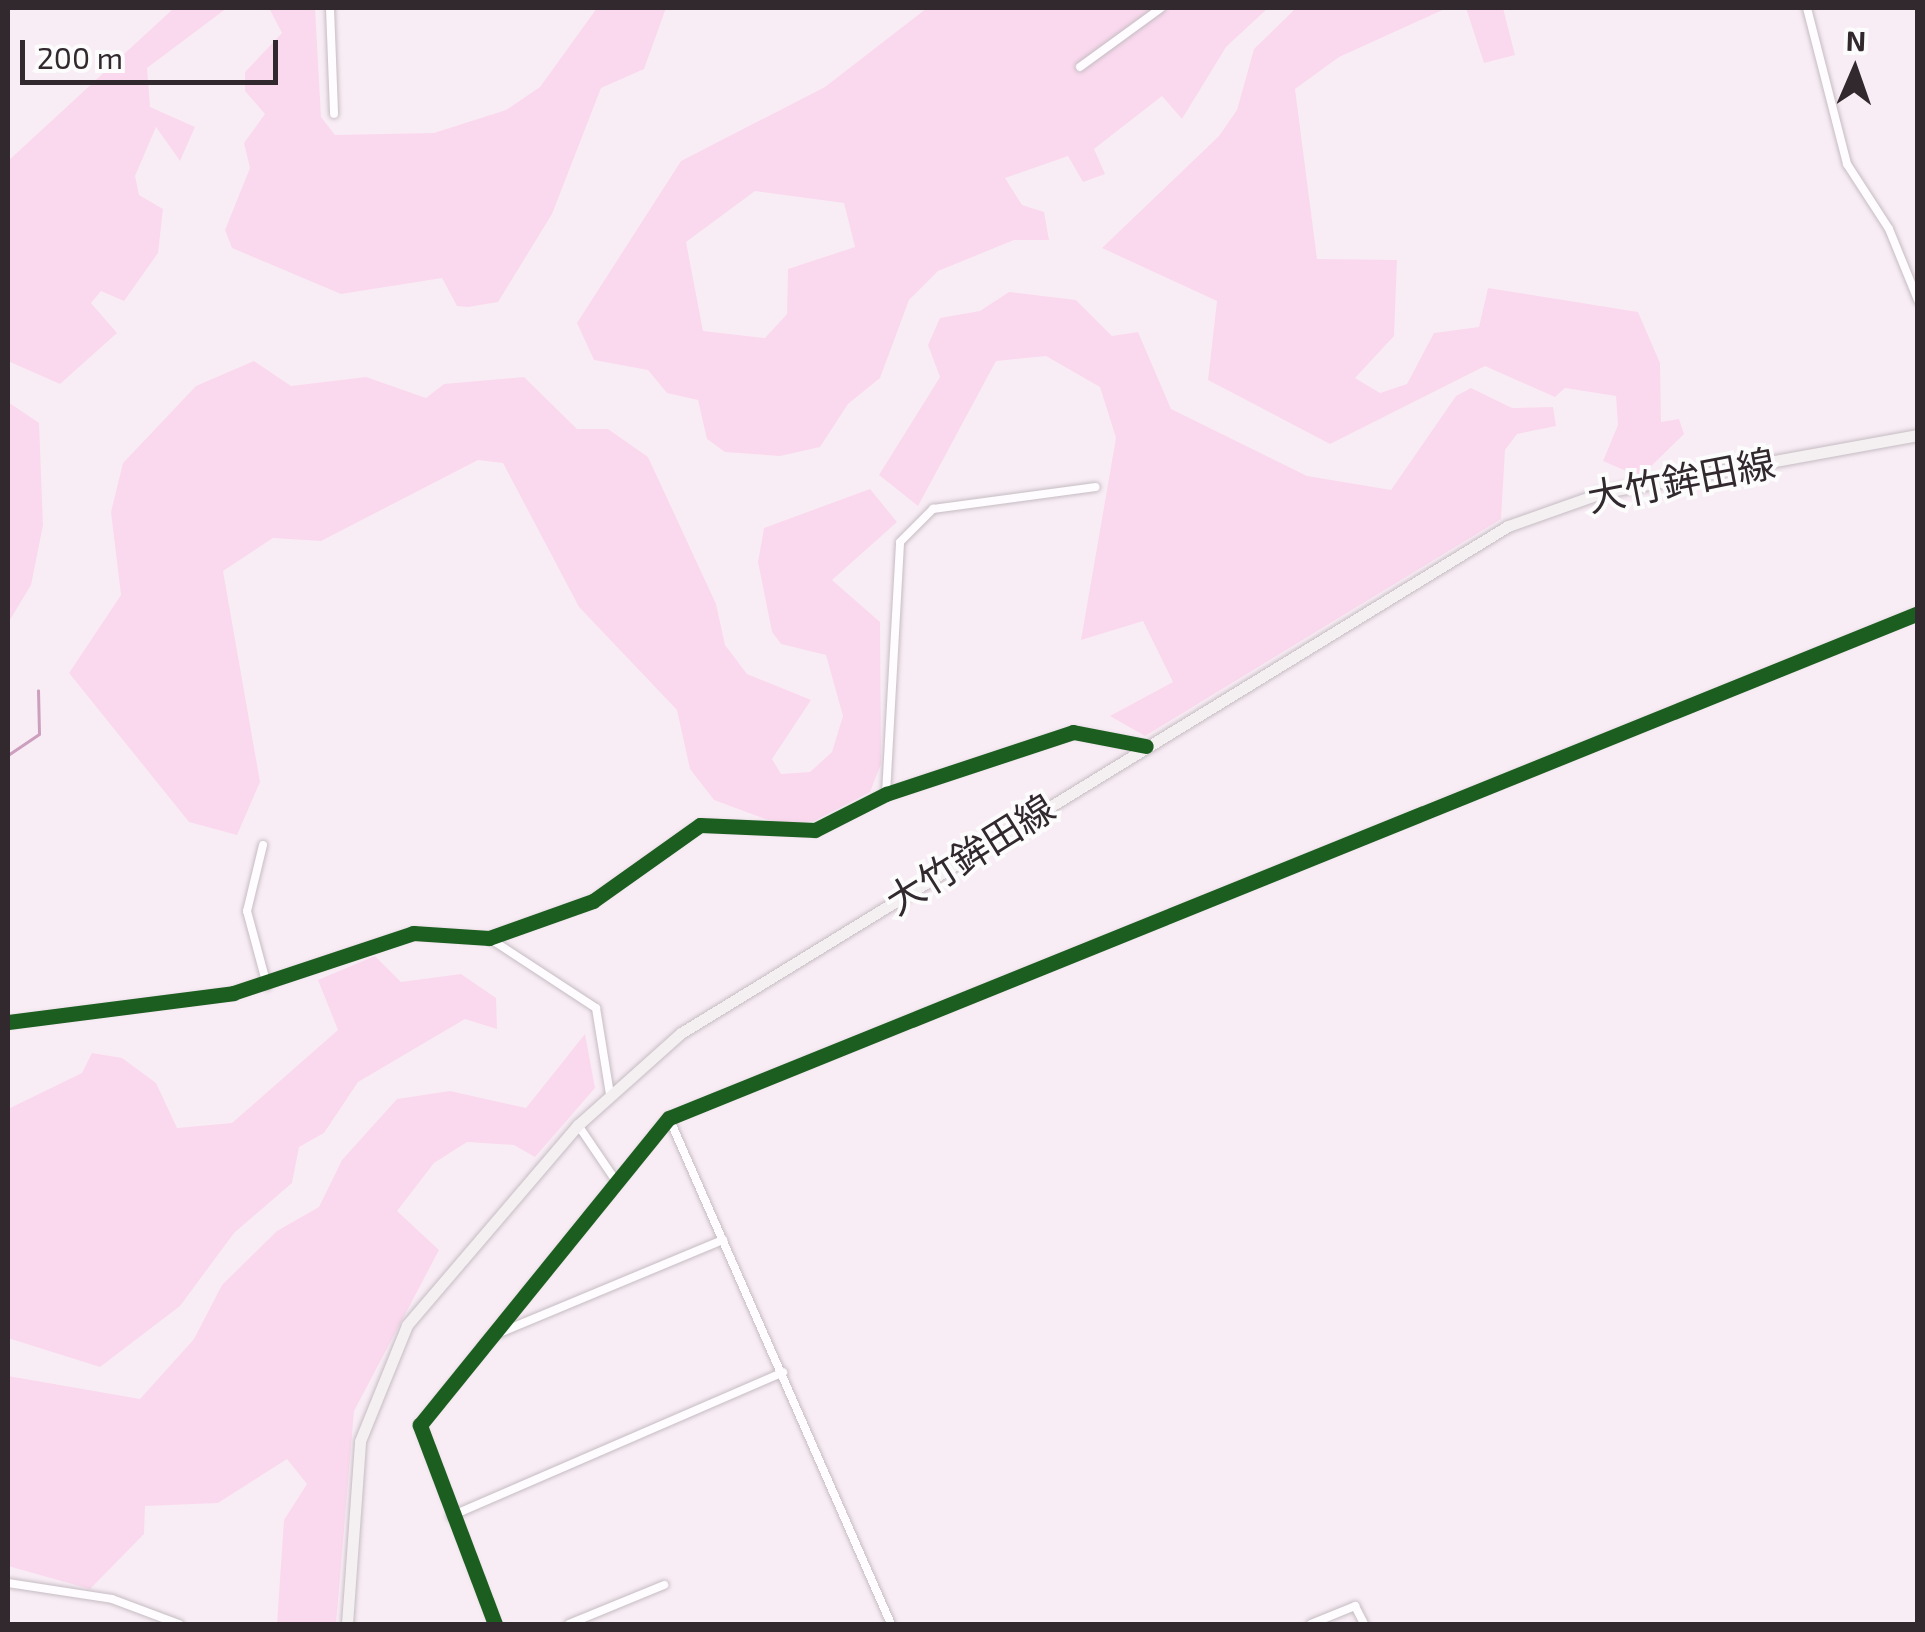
<!DOCTYPE html>
<html>
<head>
<meta charset="utf-8">
<style>
  body { margin:0 }
  #map { position:relative; width:1925px; height:1632px; overflow:hidden; background:#f9edf5; font-family:"Exo 2","Noto Sans JP",sans-serif }
  div>[style] { position:absolute }
  .green>* { inset:0; background:#fad9ee }
  .stream>* { height:2.5px; margin:-1.25px; padding:0 1.25px; transform-origin:1.25px; border-radius:1.25px; background:#cc9fbe }
  .roads { filter:drop-shadow(0 0 2px #c5bcc2) drop-shadow(0 0 2px #c5bcc2) }
  .street>* { height:8px; margin:-4px; padding:0 4px; transform-origin:4px; border-radius:4px; background:#fefcfe }
  .secondary>* { height:11px; margin:-5.5px; padding:0 5.5px; transform-origin:5.5px; border-radius:5.5px; background:#f4f0f2 }
  .cycleway>* { height:15px; margin:-7.5px; padding:0 7.5px; transform-origin:7.5px; border-radius:7.5px; background:#1b5e20 }
  span { translate:-50% -50%; white-space:nowrap; text-align:center; line-height:1.15; -webkit-text-stroke:8px #fcfcfc; paint-order:stroke }
  .street-label { font-size:38px; color:#31292e }
  .frame { position:absolute; inset:0; border:10px solid #31292e; pointer-events:none }
  .north { position:absolute; left:1805px; top:20px; width:100px; height:100px; -webkit-text-stroke:8px #fcfcfc; paint-order:stroke; rotate:2deg; font-size:28px; font-weight:700; line-height:40px; text-align:center; color:#31292e }
  .north::after { content:''; display:block; margin:auto; width:35px; height:45px; background:#31292e; clip-path:polygon(50% 0,100% 100%,50% 72%,0 100%) }
  .scale { position:absolute; left:20px; top:40px; width:258px; height:45px; box-sizing:border-box; border:5px solid #31292e; border-top:0; padding-left:12px; font-size:30px; line-height:35px; white-space:nowrap; color:#31292e; -webkit-text-stroke:8px #fcfcfc; paint-order:stroke }
</style>
</head>
<body>
<div id="map">
  <div class="green">
    <i style="clip-path:polygon(174px 8px,227px 8px,147px 68px,150px 107px,195px 127px,180px 161px,156px 127px,135px 176px,139px 195px,163px 209px,158px 253px,124px 301px,101px 291px,91px 303px,117px 333px,60px 384px,8px 361px,8px 161px)"></i>
    <i style="clip-path:polygon(269px 8px,315px 8px,321px 117px,335px 135px,434px 133px,506px 110px,540px 87px,597px 8px,666px 8px,644px 69px,601px 88px,552px 214px,498px 302px,468px 307px,457px 306px,442px 278px,341px 294px,232px 248px,225px 230px,250px 168px,244px 143px,265px 114px,245px 91px,245px 72px,282px 33px)"></i>
    <i style="clip-path:polygon(evenodd,927px 8px,1268px 8px,1226px 47px,1182px 119px,1162px 96px,1094px 149px,1105px 174px,1083px 182px,1068px 156px,1005px 178px,1022px 205px,1044px 212px,1049px 240px,1014px 240px,938px 271px,909px 300px,880px 378px,848px 404px,820px 447px,780px 456px,725px 452px,707px 439px,698px 400px,667px 393px,648px 370px,594px 360px,577px 323px,681px 161px,825px 87px,927px 8px,755px 191px,844px 203px,855px 247px,788px 269px,787px 314px,765px 338px,703px 331px,686px 242px,755px 191px)"></i>
    <i style="clip-path:polygon(1296px 8px,1447px 8px,1339px 57px,1295px 89px,1317px 259px,1397px 260px,1394px 336px,1355px 378px,1380px 393px,1407px 384px,1434px 333px,1479px 327px,1488px 288px,1638px 312px,1660px 363px,1661px 422px,1679px 419px,1684px 434px,1640px 477px,1603px 461px,1618px 425px,1616px 396px,1565px 388px,1555px 397px,1485px 366px,1330px 444px,1208px 380px,1217px 301px,1102px 248px,1219px 136px,1237px 110px,1254px 49px)"></i>
    <i style="clip-path:polygon(1466px 8px,1503px 8px,1515px 55px,1484px 63px)"></i>
    <i style="clip-path:polygon(1009px 292px,1076px 300px,1112px 336px,1138px 332px,1171px 409px,1307px 476px,1391px 490px,1456px 396px,1471px 388px,1512px 408px,1553px 407px,1556px 426px,1517px 434px,1505px 450px,1501px 519px,1145px 736px,1110px 716px,1173px 682px,1143px 621px,1081px 640px,1116px 438px,1100px 387px,1046px 356px,996px 361px,918px 506px,879px 475px,940px 377px,928px 345px,940px 318px,980px 311px)"></i>
    <i style="clip-path:polygon(254px 361px,291px 386px,366px 377px,426px 398px,444px 384px,524px 377px,577px 429px,608px 429px,648px 457px,716px 604px,725px 645px,747px 674px,811px 700px,772px 759px,781px 774px,810px 772px,832px 752px,843px 716px,826px 655px,781px 644px,772px 632px,758px 562px,764px 528px,870px 489px,897px 522px,832px 580px,880px 622px,881px 764px,870px 792px,814px 821px,782px 825px,714px 800px,690px 769px,677px 710px,579px 607px,503px 463px,478px 460px,321px 541px,273px 538px,223px 571px,260px 782px,237px 835px,189px 822px,69px 673px,121px 595px,111px 512px,123px 463px,196px 386px)"></i>
    <i style="clip-path:polygon(8px 402px,39px 423px,43px 525px,31px 585px,8px 623px)"></i>
    <i style="clip-path:polygon(375px 956px,401px 982px,461px 974px,496px 998px,497px 1029px,465px 1019px,358px 1082px,324px 1133px,299px 1147px,292px 1183px,234px 1233px,180px 1306px,100px 1367px,8px 1338px,8px 1109px,82px 1073px,92px 1053px,122px 1058px,156px 1083px,177px 1128px,232px 1123px,338px 1030px,318px 980px)"></i>
    <i style="clip-path:polygon(585px 1034px,595px 1088px,535px 1157px,514px 1145px,467px 1142px,434px 1163px,397px 1211px,439px 1250px,354px 1411px,336px 1624px,277px 1624px,284px 1520px,307px 1484px,287px 1459px,218px 1503px,145px 1506px,144px 1534px,90px 1589px,8px 1566px,8px 1376px,140px 1399px,194px 1339px,222px 1285px,277px 1231px,319px 1207px,342px 1160px,397px 1099px,450px 1091px,526px 1108px)"></i>
  </div>
  <div class="stream">
    <i style="left:8px;top:755px;width:37px;rotate:-34deg"></i>
    <i style="left:39px;top:734px;width:43px;rotate:-91.3deg"></i>
  </div>
  <div class="roads">
    <div class="street">
      <i style="left:330px;top:8px;width:106px;rotate:87.8deg"></i>
      <i style="left:1807px;top:8px;width:161px;rotate:75.6deg"></i>
      <i style="left:1847px;top:164px;width:77px;rotate:57.1deg"></i>
      <i style="left:1889px;top:229px;width:77px;rotate:67.8deg"></i>
      <i style="left:1080px;top:67px;width:100px;rotate:-36.1deg"></i>
      <i style="left:886px;top:794px;width:252px;rotate:-86.8deg"></i>
      <i style="left:900px;top:542px;width:47px;rotate:-45deg"></i>
      <i style="left:933px;top:509px;width:164px;rotate:-7.7deg"></i>
      <i style="left:263px;top:845px;width:68px;rotate:103.6deg"></i>
      <i style="left:247px;top:911px;width:77px;rotate:74.9deg"></i>
      <i style="left:489px;top:938px;width:128px;rotate:33.2deg"></i>
      <i style="left:596px;top:1008px;width:87px;rotate:80.8deg"></i>
      <i style="left:8px;top:1022px;width:227px;rotate:-7.3deg"></i>
      <i style="left:233px;top:993px;width:190px;rotate:-18.4deg"></i>
      <i style="left:413px;top:933px;width:76px;rotate:3.8deg"></i>
      <i style="left:489px;top:938px;width:110px;rotate:-19.6deg"></i>
      <i style="left:593px;top:901px;width:131px;rotate:-35.4deg"></i>
      <i style="left:700px;top:825px;width:115px;rotate:2.5deg"></i>
      <i style="left:815px;top:830px;width:80px;rotate:-26.9deg"></i>
      <i style="left:886px;top:794px;width:197px;rotate:-18.3deg"></i>
      <i style="left:1073px;top:732px;width:74px;rotate:10.9deg"></i>
      <i style="left:669px;top:1118px;width:553px;rotate:66.31deg"></i>
      <i style="left:578px;top:1125px;width:64px;rotate:55.8deg"></i>
      <i style="left:497px;top:1334px;width:245px;rotate:-22.6deg"></i>
      <i style="left:451px;top:1516px;width:362px;rotate:-23.4deg"></i>
      <i style="left:8px;top:1583px;width:105px;rotate:8.7deg"></i>
      <i style="left:112px;top:1599px;width:72px;rotate:20.5deg"></i>
      <i style="left:495px;top:1624px;width:213px;rotate:-110.7deg"></i>
      <i style="left:420px;top:1425px;width:395px;rotate:-51deg"></i>
      <i style="left:669px;top:1118px;width:1347px;rotate:-22.01deg"></i>
      <i style="left:569px;top:1624px;width:103px;rotate:-22.3deg"></i>
      <i style="left:1311px;top:1624px;width:48px;rotate:-22.2deg"></i>
      <i style="left:1355px;top:1606px;width:20px;rotate:63deg"></i>
    </div>
    <div class="secondary">
      <i style="left:347px;top:1624px;width:183px;rotate:-85.9deg"></i>
      <i style="left:360px;top:1441px;width:125px;rotate:-67.9deg"></i>
      <i style="left:407px;top:1325px;width:263px;rotate:-49.5deg"></i>
      <i style="left:578px;top:1125px;width:138px;rotate:-41.8deg"></i>
      <i style="left:681px;top:1033px;width:970px;rotate:-31.51deg"></i>
      <i style="left:1508px;top:526px;width:102px;rotate:-19.5deg"></i>
      <i style="left:1604px;top:492px;width:319px;rotate:-10.3deg"></i>
    </div>
  </div>
  <div class="cycleway">
    <i style="left:8px;top:1022px;width:227px;rotate:-7.3deg"></i>
    <i style="left:233px;top:993px;width:190px;rotate:-18.4deg"></i>
    <i style="left:413px;top:933px;width:76px;rotate:3.8deg"></i>
    <i style="left:489px;top:938px;width:110px;rotate:-19.6deg"></i>
    <i style="left:593px;top:901px;width:131px;rotate:-35.4deg"></i>
    <i style="left:700px;top:825px;width:115px;rotate:2.5deg"></i>
    <i style="left:815px;top:830px;width:80px;rotate:-26.9deg"></i>
    <i style="left:886px;top:794px;width:197px;rotate:-18.3deg"></i>
    <i style="left:1073px;top:732px;width:74px;rotate:10.9deg"></i>
    <i style="left:495px;top:1624px;width:213px;rotate:-110.7deg"></i>
    <i style="left:420px;top:1425px;width:395px;rotate:-51deg"></i>
    <i style="left:669px;top:1118px;width:1347px;rotate:-22.01deg"></i>
  </div>
  <div class="street-label">
    <span style="left:1681px;top:480px;rotate:-11deg">大竹鉾田線</span>
    <span style="left:970px;top:854px;rotate:-32deg">大竹鉾田線</span>
  </div>
  <div class="frame"></div>
  <div class="north">N</div>
  <div class="scale">200 m</div>
</div>
</body>
</html>
